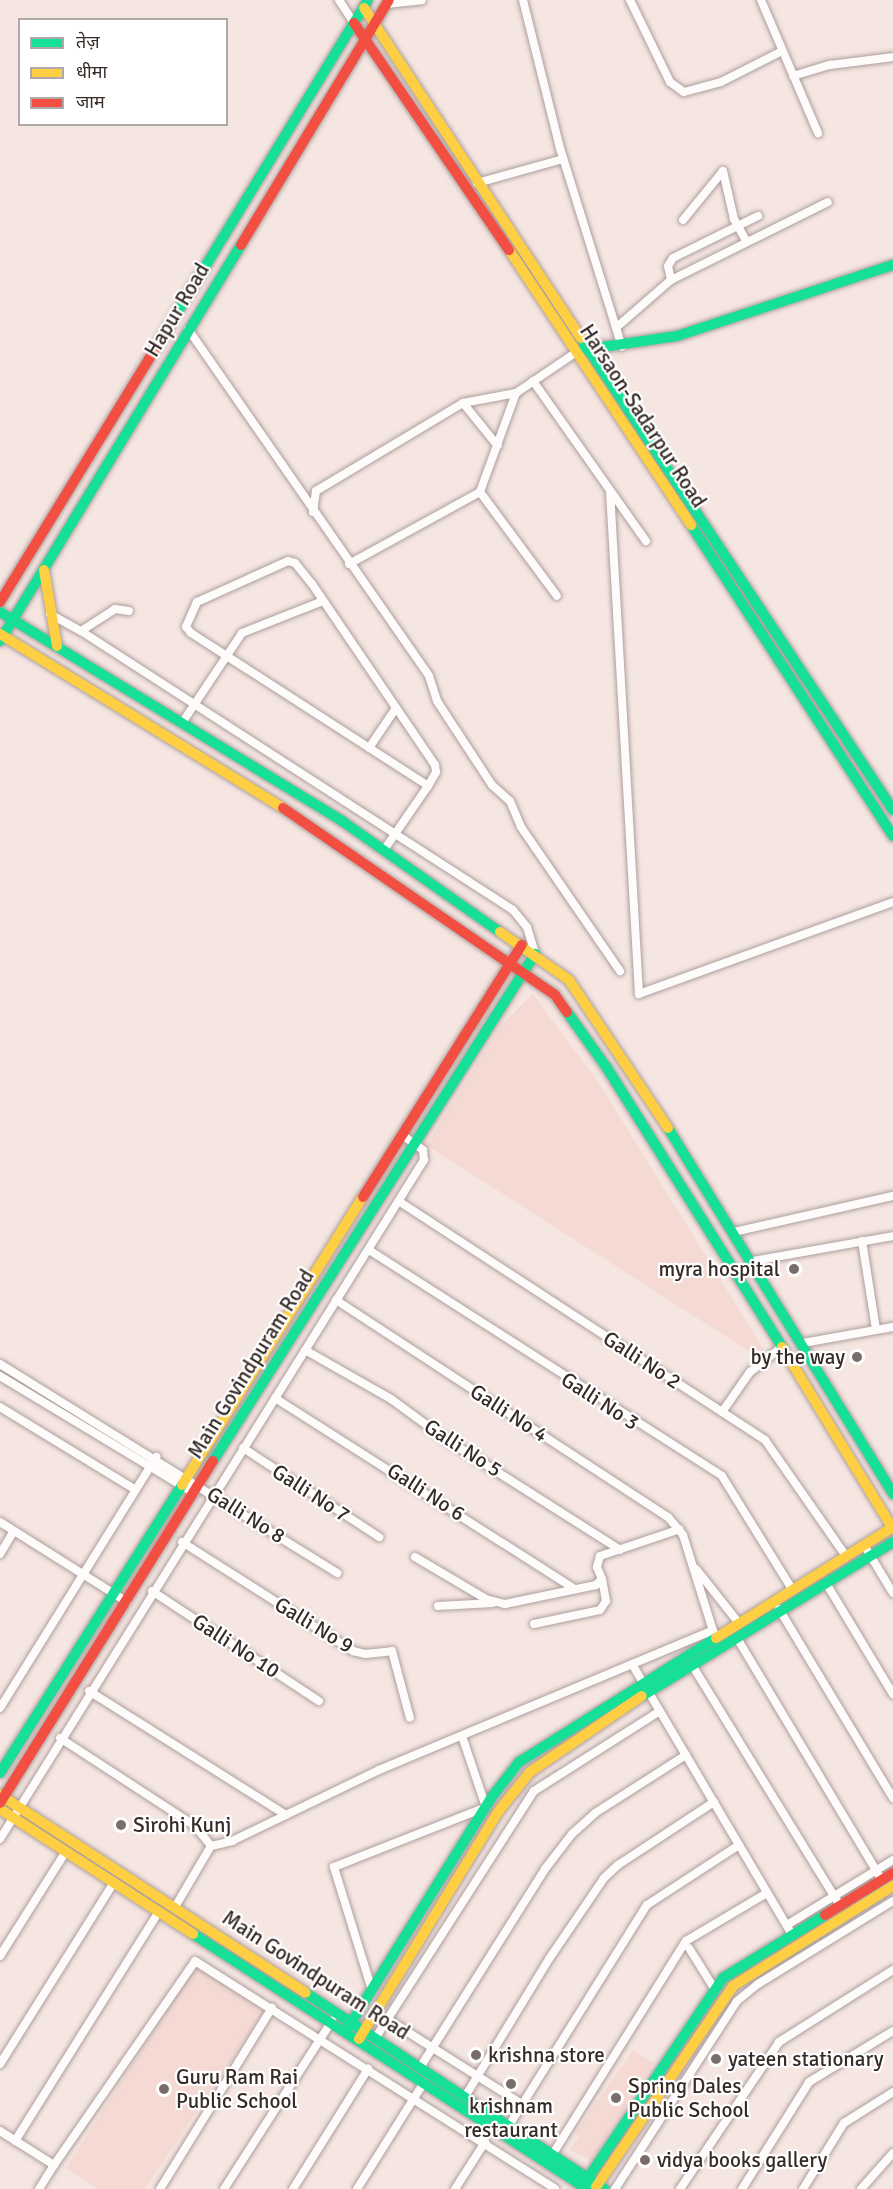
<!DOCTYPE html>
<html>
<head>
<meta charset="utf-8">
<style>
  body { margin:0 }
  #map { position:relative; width:893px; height:2189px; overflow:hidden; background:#f6e6e2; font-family:Signika,"Noto Sans Devanagari",sans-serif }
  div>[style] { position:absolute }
  .built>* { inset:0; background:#f4dad3 }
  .roads { filter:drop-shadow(0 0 2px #ac9f9c) drop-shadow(0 0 2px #ac9f9c) }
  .street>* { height:8px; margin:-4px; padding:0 4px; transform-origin:4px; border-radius:4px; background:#fefbfb }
  .fast>* { height:10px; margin:-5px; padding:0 5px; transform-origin:5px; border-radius:5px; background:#16e098 }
  .slow>* { height:10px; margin:-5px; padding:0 5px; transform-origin:5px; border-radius:5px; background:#ffcf43 }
  .jam>* { height:10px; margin:-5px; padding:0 5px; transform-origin:5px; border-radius:5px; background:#f24e42 }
  .dots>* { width:16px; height:16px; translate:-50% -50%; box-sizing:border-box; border:3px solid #fff; border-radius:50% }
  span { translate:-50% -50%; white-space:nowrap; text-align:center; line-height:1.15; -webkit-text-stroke:4.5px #fff; paint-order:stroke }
  .street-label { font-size:21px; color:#372b27 }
  .poi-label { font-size:21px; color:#372b27 }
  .right { translate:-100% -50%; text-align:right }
  .left { translate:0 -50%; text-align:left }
  .legend { position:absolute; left:18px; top:18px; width:210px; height:108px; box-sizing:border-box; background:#fff; border:2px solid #afaaa9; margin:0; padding:8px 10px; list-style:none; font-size:18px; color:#372b27 }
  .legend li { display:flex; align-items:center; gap:12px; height:30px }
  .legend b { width:30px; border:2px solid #afaaa9 }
</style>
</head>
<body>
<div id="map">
  <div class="built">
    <i style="clip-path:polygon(533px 994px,597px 1080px,764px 1350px,755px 1355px,426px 1145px,501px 1025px)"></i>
    <i style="clip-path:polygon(195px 1966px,265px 2010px,145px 2189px,98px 2189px,66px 2168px)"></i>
    <i style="clip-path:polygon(633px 2050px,654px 2063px,592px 2160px,569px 2150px,579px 2136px,575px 2133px)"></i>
  </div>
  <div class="roads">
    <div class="street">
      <i style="left:339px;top:0;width:27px;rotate:57deg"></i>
      <i style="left:523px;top:0;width:153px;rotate:76deg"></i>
      <i style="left:560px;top:148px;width:208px;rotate:72.7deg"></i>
      <i style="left:630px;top:0;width:91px;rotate:64deg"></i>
      <i style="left:670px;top:82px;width:17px;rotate:36deg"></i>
      <i style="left:684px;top:92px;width:38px;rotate:-15deg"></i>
      <i style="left:721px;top:82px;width:68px;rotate:-26.9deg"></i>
      <i style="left:761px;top:0;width:145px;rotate:66.8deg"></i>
      <i style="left:386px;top:4px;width:36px;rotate:-6deg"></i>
      <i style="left:793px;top:76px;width:39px;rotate:-17deg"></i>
      <i style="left:830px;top:65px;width:64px;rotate:-7.2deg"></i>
      <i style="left:723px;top:171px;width:49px;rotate:77.1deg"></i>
      <i style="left:734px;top:219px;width:26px;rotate:61deg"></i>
      <i style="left:477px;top:183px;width:89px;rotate:-15.6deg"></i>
      <i style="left:683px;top:220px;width:63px;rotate:-50.8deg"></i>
      <i style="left:671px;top:280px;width:175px;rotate:-26.4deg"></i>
      <i style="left:618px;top:326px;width:70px;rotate:-41deg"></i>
      <i style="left:671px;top:280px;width:14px;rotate:-102deg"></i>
      <i style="left:668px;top:266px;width:9px;rotate:-58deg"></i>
      <i style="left:673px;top:258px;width:95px;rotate:-26.3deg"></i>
      <i style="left:188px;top:329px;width:422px;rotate:55.2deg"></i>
      <i style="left:429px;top:676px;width:26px;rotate:72deg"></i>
      <i style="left:437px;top:701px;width:100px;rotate:56.8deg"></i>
      <i style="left:492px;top:785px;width:24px;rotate:42deg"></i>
      <i style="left:510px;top:801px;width:28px;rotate:67deg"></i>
      <i style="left:521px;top:827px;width:175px;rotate:55.5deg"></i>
      <i style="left:533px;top:381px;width:196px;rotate:54.8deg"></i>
      <i style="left:516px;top:393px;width:105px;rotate:110deg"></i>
      <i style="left:480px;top:492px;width:129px;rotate:53.5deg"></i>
      <i style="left:463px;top:403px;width:55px;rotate:50.9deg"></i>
      <i style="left:610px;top:491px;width:504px;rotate:86.7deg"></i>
      <i style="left:639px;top:994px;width:270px;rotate:-19.9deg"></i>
      <i style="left:313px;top:512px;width:21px;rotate:-82deg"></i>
      <i style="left:316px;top:491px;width:171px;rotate:-30.9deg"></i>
      <i style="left:463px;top:403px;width:54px;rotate:-10.7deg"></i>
      <i style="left:516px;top:393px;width:75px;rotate:-34.1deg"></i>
      <i style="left:349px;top:564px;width:149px;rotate:-28.8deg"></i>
      <i style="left:50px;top:614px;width:35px;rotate:29deg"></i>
      <i style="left:81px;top:631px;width:40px;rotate:-32.9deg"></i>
      <i style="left:115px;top:609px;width:14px;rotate:8deg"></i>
      <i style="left:81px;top:631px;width:514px;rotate:32.86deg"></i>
      <i style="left:513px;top:910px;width:22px;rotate:51deg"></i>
      <i style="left:527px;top:927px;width:28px;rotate:73deg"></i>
      <i style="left:182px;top:723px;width:108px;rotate:-56.3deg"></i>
      <i style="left:242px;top:633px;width:87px;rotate:-21.6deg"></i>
      <i style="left:369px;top:748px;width:48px;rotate:-56deg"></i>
      <i style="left:384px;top:850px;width:78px;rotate:-55.5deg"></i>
      <i style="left:428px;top:786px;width:16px;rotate:-60deg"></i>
      <i style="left:436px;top:772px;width:7px;rotate:-98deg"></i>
      <i style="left:435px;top:765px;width:219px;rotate:-124.2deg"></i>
      <i style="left:312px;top:584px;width:27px;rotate:-129deg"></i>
      <i style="left:295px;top:563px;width:7px;rotate:-164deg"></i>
      <i style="left:288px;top:561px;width:100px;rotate:155.7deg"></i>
      <i style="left:197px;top:602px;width:27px;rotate:114deg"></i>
      <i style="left:186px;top:627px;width:8px;rotate:50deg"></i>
      <i style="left:191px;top:633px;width:282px;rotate:32.8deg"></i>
      <i style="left:400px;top:1202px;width:436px;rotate:33.1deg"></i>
      <i style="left:765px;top:1440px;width:141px;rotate:55.1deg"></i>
      <i style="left:734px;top:1232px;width:163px;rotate:-12.8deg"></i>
      <i style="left:862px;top:1241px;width:89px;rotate:81deg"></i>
      <i style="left:369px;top:1250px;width:419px;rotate:32.6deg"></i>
      <i style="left:722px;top:1476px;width:133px;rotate:58.2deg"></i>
      <i style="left:753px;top:1261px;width:142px;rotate:-10.1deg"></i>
      <i style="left:336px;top:1300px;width:397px;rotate:33.2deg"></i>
      <i style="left:668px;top:1517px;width:23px;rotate:50deg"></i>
      <i style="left:683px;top:1535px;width:104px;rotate:72.6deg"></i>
      <i style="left:803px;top:1343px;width:91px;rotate:-10.1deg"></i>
      <i style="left:305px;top:1350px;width:99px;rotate:29.7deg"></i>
      <i style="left:391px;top:1399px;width:69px;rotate:36.2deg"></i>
      <i style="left:447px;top:1440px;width:205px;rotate:32.4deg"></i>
      <i style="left:0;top:1364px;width:397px;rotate:31.8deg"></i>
      <i style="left:0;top:1376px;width:227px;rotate:31.1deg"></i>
      <i style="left:275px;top:1398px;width:356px;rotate:32.5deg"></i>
      <i style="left:0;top:1407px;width:159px;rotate:31.4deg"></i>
      <i style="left:722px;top:1412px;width:49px;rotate:-55deg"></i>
      <i style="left:750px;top:1372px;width:41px;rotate:-38deg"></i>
      <i style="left:243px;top:1448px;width:163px;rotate:33.2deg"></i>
      <i style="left:0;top:1522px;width:150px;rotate:32.2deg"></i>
      <i style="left:182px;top:1542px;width:203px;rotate:32.5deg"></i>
      <i style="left:353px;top:1651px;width:12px;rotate:14deg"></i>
      <i style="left:365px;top:1654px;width:27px;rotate:-6deg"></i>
      <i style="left:392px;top:1651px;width:69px;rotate:75deg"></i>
      <i style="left:864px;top:1545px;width:56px;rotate:58.9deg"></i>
      <i style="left:0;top:1554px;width:27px;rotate:-59deg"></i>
      <i style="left:415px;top:1557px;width:82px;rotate:30.6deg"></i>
      <i style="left:486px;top:1599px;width:20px;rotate:15deg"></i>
      <i style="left:505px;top:1604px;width:93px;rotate:-11.8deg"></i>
      <i style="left:596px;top:1585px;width:8px;rotate:-45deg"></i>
      <i style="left:602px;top:1579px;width:13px;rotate:-113deg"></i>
      <i style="left:597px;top:1567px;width:11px;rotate:-75deg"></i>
      <i style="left:600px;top:1556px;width:84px;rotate:-18.6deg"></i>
      <i style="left:696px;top:1569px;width:68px;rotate:51.6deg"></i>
      <i style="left:826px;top:1583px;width:130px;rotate:58.9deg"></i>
      <i style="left:152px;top:1591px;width:200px;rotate:33.4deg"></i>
      <i style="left:438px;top:1606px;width:55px;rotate:-3.1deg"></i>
      <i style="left:779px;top:1609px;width:221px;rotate:58.9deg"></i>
      <i style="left:534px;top:1624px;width:67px;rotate:-12deg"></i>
      <i style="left:600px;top:1610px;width:11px;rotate:-56deg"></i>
      <i style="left:606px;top:1601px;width:22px;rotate:-100deg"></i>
      <i style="left:737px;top:1638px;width:282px;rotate:59.1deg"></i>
      <i style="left:632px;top:1664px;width:315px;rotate:59.4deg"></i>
      <i style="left:692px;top:1665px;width:283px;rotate:58.4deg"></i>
      <i style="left:89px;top:1691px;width:233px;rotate:32.2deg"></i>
      <i style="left:0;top:1708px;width:296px;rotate:-58.1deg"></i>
      <i style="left:60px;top:1738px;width:161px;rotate:33.1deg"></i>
      <i style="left:195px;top:1826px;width:26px;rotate:51deg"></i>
      <i style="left:0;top:1839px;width:801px;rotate:-58.02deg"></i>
      <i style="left:424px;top:1160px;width:10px;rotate:-96deg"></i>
      <i style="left:423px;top:1150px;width:26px;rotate:-144deg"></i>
      <i style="left:175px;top:1907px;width:71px;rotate:-59.5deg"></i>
      <i style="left:211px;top:1846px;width:22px;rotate:-13deg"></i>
      <i style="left:232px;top:1841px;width:163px;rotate:-25.8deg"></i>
      <i style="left:379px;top:1770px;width:362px;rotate:-22.7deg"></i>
      <i style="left:787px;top:1925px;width:124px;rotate:-31.5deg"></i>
      <i style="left:689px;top:1948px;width:47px;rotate:58deg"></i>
      <i style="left:0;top:1956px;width:124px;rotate:-57.8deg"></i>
      <i style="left:372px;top:1990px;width:129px;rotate:-107.2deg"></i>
      <i style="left:334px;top:1867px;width:163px;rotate:-21.5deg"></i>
      <i style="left:486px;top:1807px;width:75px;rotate:-108.7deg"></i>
      <i style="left:387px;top:2019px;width:160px;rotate:32.2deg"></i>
      <i style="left:376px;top:2037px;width:292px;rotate:-57.3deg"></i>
      <i style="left:534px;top:1791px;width:149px;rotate:-32.4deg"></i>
      <i style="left:0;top:2064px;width:215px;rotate:-57.9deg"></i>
      <i style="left:421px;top:2066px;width:233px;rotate:-57.8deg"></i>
      <i style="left:545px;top:1869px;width:44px;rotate:-52.4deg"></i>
      <i style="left:572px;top:1834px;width:31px;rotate:-42deg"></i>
      <i style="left:595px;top:1813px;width:108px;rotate:-32.5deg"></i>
      <i style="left:466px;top:2095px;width:159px;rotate:-58.6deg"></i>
      <i style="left:549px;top:1959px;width:98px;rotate:-55.8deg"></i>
      <i style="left:604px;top:1878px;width:19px;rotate:-43deg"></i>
      <i style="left:618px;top:1865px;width:115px;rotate:-33.3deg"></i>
      <i style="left:510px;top:2124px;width:258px;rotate:-58deg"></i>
      <i style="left:647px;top:1905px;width:110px;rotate:-33.1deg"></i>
      <i style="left:0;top:2131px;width:64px;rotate:32.2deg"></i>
      <i style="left:54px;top:2165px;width:248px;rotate:-55.3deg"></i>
      <i style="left:195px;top:1961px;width:426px;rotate:32.3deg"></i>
      <i style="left:15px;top:2141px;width:271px;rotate:-57.9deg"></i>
      <i style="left:554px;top:2152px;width:249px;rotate:-58deg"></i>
      <i style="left:686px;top:1941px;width:94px;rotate:-30.7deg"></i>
      <i style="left:39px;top:2189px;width:28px;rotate:-58deg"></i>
      <i style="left:160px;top:2189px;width:213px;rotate:-58.3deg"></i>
      <i style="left:224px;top:2189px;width:200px;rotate:-57.3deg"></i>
      <i style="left:293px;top:2189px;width:142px;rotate:-58deg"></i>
      <i style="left:357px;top:2189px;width:126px;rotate:-57.9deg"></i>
      <i style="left:455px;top:2189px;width:56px;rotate:-57.4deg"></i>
      <i style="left:615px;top:2189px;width:224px;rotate:-57deg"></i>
      <i style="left:737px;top:2001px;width:27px;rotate:-39deg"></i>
      <i style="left:758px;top:1984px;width:158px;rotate:-31.6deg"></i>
      <i style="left:680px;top:2189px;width:177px;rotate:-56deg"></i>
      <i style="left:779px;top:2042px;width:135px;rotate:-32.3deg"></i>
      <i style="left:742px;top:2189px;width:126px;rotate:-57.9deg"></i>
      <i style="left:809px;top:2082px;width:98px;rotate:-31.3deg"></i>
      <i style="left:803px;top:2189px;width:78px;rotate:-58.2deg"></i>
      <i style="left:844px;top:2123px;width:58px;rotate:-32.3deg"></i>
      <i style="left:861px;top:2189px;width:48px;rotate:-48.4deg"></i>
    </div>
    <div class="fast">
      <i style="left:164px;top:334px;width:391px;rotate:-58.6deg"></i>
      <i style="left:581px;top:338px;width:566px;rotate:56.53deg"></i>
      <i style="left:582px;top:350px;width:96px;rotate:-8.4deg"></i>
      <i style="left:677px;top:336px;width:227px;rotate:-18.2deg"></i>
      <i style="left:691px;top:525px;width:371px;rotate:57deg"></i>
      <i style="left:0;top:612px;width:401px;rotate:31.4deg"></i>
      <i style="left:342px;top:821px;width:193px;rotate:35.1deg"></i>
      <i style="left:0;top:641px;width:464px;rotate:-58.7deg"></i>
      <i style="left:567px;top:1012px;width:69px;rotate:54.5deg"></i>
      <i style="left:607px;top:1068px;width:329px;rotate:57.9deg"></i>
      <i style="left:668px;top:1128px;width:430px;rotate:58.4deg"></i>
      <i style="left:213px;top:1461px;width:601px;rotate:-57.58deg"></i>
      <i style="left:642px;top:1696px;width:294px;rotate:-31.5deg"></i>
      <i style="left:0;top:1773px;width:341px;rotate:-57.7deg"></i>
      <i style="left:193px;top:1934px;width:469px;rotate:32.9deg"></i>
      <i style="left:306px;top:1993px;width:357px;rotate:33.3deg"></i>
      <i style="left:346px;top:2031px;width:274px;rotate:-58.1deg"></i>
      <i style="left:491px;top:1798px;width:46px;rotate:-52.1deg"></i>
      <i style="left:519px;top:1762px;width:233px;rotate:-32.2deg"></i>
      <i style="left:586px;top:2181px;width:245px;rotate:-56deg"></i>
      <i style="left:723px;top:1978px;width:120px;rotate:-31.7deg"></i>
    </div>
    <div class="slow">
      <i style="left:364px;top:8px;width:395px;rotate:56.7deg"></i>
      <i style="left:509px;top:250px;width:330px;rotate:56.5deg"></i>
      <i style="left:44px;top:570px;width:77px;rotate:80.3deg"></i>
      <i style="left:0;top:634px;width:332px;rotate:31.6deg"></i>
      <i style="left:500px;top:932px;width:84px;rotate:34.8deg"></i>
      <i style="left:569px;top:980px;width:178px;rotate:56.2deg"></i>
      <i style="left:782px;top:1347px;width:213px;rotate:58.6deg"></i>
      <i style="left:182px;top:1485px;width:340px;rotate:-57.9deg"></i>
      <i style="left:716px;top:1638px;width:209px;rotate:-32.1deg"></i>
      <i style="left:0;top:1795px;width:364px;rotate:32.9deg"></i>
      <i style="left:0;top:1809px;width:230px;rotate:32.9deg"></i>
      <i style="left:359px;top:2039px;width:266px;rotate:-58.5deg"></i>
      <i style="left:498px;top:1812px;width:51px;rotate:-51.3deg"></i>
      <i style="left:530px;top:1772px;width:135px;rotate:-34.2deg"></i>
      <i style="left:596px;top:2187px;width:243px;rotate:-55.7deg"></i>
      <i style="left:733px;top:1986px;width:189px;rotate:-32deg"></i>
    </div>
    <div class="jam">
      <i style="left:354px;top:23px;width:275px;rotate:55.7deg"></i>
      <i style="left:241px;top:245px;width:286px;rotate:-58.9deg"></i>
      <i style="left:0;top:602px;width:314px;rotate:-58.5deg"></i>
      <i style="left:283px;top:808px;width:330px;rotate:34.5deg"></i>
      <i style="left:555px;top:995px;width:21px;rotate:55deg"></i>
      <i style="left:363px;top:1197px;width:298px;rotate:-57.8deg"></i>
      <i style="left:0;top:1803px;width:403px;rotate:-58.1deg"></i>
      <i style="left:825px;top:1915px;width:80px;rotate:-31.7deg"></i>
    </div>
  </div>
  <div class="dots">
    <i style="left:794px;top:1269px;background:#7a6c68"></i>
    <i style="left:857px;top:1357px;background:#7a6c68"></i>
    <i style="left:121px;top:1825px;background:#7a6c68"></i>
    <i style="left:476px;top:2055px;background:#7a6c68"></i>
    <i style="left:716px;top:2059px;background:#7a6c68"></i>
    <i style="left:511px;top:2084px;background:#7a6c68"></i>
    <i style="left:164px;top:2089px;background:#7a6c68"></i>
    <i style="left:616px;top:2098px;background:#7a6c68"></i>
    <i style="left:645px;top:2160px;background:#7a6c68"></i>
  </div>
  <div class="street-label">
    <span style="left:177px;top:310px;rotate:-59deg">Hapur Road</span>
    <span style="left:643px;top:416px;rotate:57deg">Harsaon-Sadarpur Road</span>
    <span style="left:642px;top:1360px;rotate:33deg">Galli No 2</span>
    <span style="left:251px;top:1364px;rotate:-58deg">Main Govindpuram Road</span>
    <span style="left:600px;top:1401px;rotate:33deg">Galli No 3</span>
    <span style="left:509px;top:1413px;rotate:33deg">Galli No 4</span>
    <span style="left:463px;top:1448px;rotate:33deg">Galli No 5</span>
    <span style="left:426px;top:1492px;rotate:33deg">Galli No 6</span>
    <span style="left:311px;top:1493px;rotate:33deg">Galli No 7</span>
    <span style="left:246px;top:1515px;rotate:32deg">Galli No 8</span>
    <span style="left:314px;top:1625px;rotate:31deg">Galli No 9</span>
    <span style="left:236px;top:1646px;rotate:33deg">Galli No 10</span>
    <span style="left:316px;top:1975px;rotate:33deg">Main Govindpuram Road</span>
  </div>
  <div class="poi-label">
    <span class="right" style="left:780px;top:1269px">myra hospital</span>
    <span class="right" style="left:845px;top:1357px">by the way</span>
    <span class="left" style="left:133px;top:1825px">Sirohi Kunj</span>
    <span class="left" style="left:488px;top:2055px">krishna store</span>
    <span class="left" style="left:728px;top:2059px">yateen stationary</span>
    <span class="left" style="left:176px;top:2089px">Guru Ram Rai<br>Public School</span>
    <span class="left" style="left:628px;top:2098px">Spring Dales<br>Public School</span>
    <span style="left:511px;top:2118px">krishnam<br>restaurant</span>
    <span class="left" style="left:657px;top:2160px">vidya books gallery</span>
  </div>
  <ul class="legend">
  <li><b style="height:8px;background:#16e098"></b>तेज़</li>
  <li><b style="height:8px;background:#ffcf43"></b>धीमा</li>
  <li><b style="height:8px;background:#f24e42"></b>जाम</li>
  </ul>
</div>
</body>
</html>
